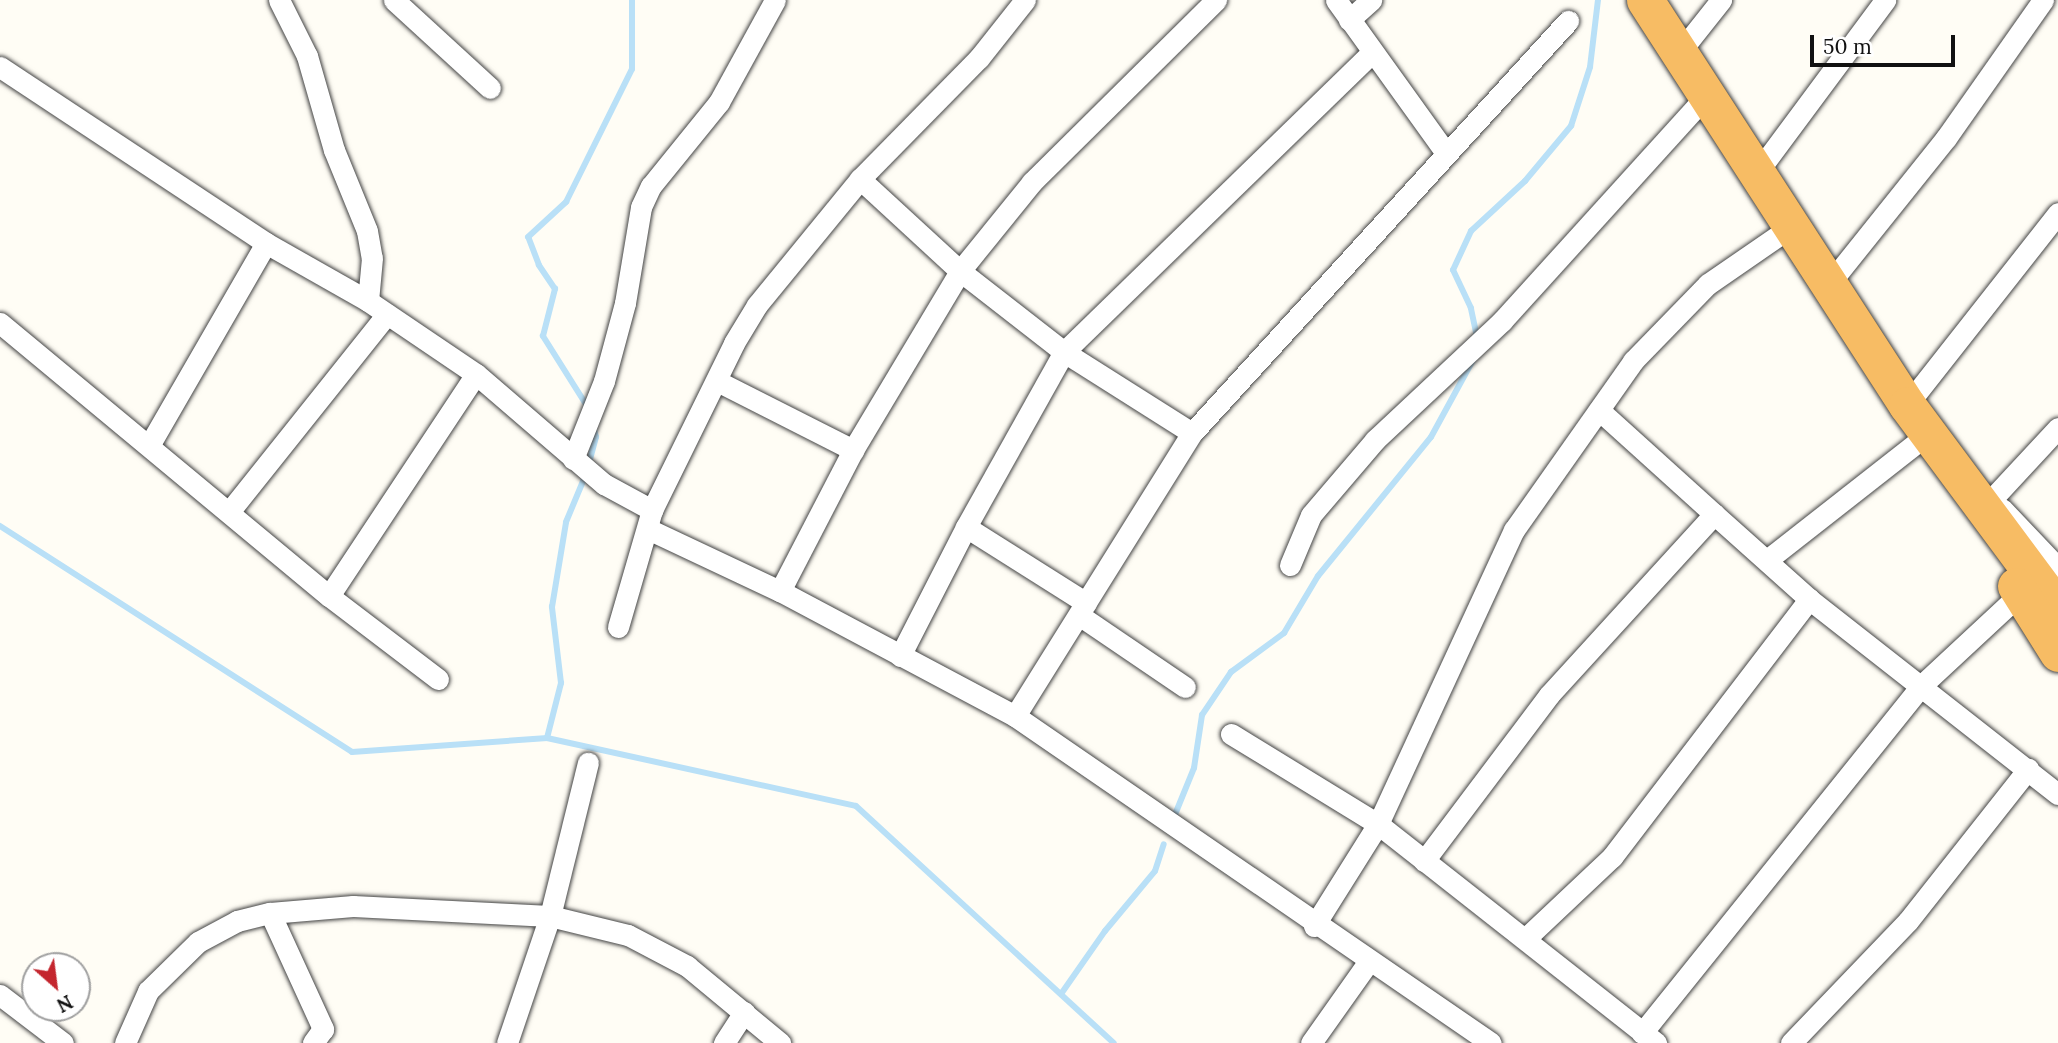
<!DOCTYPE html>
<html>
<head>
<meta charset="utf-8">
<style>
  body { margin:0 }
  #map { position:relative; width:2058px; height:1043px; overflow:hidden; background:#fffdf5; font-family:Lora,serif }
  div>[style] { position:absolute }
  .stream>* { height:6px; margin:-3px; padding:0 3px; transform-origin:3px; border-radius:3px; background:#b9e0f7 }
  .roads { filter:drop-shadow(0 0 2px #444) drop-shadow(0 0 2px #444) }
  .minor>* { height:21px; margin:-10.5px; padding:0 10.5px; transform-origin:10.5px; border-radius:10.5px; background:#fff }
  .trunk>* { height:37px; margin:-18.5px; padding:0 18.5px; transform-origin:18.5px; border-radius:18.5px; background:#f7bc64 }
  span { translate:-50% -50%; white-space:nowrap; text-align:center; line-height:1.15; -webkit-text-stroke:7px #fff; paint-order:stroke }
  .north { position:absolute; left:21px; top:952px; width:70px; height:70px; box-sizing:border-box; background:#fff; border:2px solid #a0a0a0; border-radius:50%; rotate:152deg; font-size:19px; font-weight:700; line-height:28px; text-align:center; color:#111 }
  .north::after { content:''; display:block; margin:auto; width:24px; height:32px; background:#c4262e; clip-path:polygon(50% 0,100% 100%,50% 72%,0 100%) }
  .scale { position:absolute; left:1810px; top:35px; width:145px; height:32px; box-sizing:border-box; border:4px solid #111; border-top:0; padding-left:9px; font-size:21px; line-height:24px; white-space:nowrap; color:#111; -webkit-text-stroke:5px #fff; paint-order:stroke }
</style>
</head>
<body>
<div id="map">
  <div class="stream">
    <i style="left:1477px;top:337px;width:30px;rotate:-102deg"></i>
    <i style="left:1471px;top:308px;width:42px;rotate:-115.3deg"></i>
    <i style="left:1453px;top:270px;width:43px;rotate:-65.2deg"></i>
    <i style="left:1471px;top:231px;width:74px;rotate:-42.8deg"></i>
    <i style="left:1525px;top:181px;width:72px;rotate:-50.1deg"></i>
    <i style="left:1571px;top:126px;width:62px;rotate:-72.1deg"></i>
    <i style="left:1590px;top:67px;width:67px;rotate:-83.2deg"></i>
    <i style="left:587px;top:406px;width:83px;rotate:-122.2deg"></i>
    <i style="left:543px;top:336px;width:49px;rotate:-75.7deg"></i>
    <i style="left:555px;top:289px;width:29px;rotate:-124deg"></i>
    <i style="left:539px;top:265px;width:30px;rotate:-111deg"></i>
    <i style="left:528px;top:237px;width:52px;rotate:-42.6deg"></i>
    <i style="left:566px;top:202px;width:148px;rotate:-63.6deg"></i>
    <i style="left:632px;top:69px;width:69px;rotate:-90deg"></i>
    <i style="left:589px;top:463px;width:27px;rotate:-75deg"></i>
    <i style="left:596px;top:437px;width:11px;rotate:-105deg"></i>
    <i style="left:0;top:526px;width:418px;rotate:32.7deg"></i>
    <i style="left:352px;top:752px;width:196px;rotate:-4.1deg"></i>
    <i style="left:547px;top:738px;width:316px;rotate:12.4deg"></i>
    <i style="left:856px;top:806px;width:350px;rotate:42.6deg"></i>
    <i style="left:547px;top:738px;width:57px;rotate:-75.7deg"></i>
    <i style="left:561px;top:683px;width:77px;rotate:-96.8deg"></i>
    <i style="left:552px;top:607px;width:86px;rotate:-80.6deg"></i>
    <i style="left:566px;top:522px;width:52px;rotate:-67.4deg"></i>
    <i style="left:1174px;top:817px;width:53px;rotate:-67.8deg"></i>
    <i style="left:1194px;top:768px;width:54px;rotate:-81.4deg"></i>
    <i style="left:1202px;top:715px;width:52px;rotate:-56deg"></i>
    <i style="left:1231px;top:672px;width:66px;rotate:-36.3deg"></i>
    <i style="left:1284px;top:633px;width:66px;rotate:-59.2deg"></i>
    <i style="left:1318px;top:576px;width:179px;rotate:-50.9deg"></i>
    <i style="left:1431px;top:437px;width:88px;rotate:-61.4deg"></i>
    <i style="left:1061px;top:994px;width:77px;rotate:-55.1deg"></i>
    <i style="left:1105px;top:931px;width:78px;rotate:-50.2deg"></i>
    <i style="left:1155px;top:871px;width:28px;rotate:-72deg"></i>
  </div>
  <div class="roads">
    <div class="minor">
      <i style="left:279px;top:0;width:63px;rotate:63.4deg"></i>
      <i style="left:307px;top:56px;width:98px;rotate:74deg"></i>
      <i style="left:334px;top:150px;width:87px;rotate:67.8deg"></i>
      <i style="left:367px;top:231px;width:27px;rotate:80deg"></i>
      <i style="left:372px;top:258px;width:43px;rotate:95.3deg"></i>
      <i style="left:394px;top:0;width:130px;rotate:42.5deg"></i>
      <i style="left:1336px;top:0;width:188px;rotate:54.3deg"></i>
      <i style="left:1349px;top:20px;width:30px;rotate:-42deg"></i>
      <i style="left:1679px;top:53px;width:68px;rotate:-51.6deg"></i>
      <i style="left:0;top:67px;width:319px;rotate:33.5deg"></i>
      <i style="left:266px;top:243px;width:117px;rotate:29.6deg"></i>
      <i style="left:368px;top:301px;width:130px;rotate:34.1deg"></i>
      <i style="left:476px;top:374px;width:169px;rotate:40.7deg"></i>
      <i style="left:604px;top:484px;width:55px;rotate:28.4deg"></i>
      <i style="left:1756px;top:174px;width:217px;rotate:-53.4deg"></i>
      <i style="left:860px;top:179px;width:136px;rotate:42.6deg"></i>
      <i style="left:960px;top:271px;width:132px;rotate:37.9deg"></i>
      <i style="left:1064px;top:352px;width:151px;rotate:32.3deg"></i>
      <i style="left:1829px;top:284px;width:187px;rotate:-51.3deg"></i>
      <i style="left:1946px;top:138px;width:169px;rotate:-54.9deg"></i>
      <i style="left:0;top:323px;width:428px;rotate:39.7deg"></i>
      <i style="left:329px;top:596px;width:137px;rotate:37.3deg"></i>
      <i style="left:717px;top:381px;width:153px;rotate:26.9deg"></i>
      <i style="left:1907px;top:405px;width:244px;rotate:-51.8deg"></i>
      <i style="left:1599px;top:410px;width:155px;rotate:42.1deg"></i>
      <i style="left:150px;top:444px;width:232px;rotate:-60deg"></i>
      <i style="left:573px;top:459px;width:84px;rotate:-68.3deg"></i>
      <i style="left:604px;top:381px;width:81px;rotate:-74.9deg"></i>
      <i style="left:625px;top:303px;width:97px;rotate:-80.5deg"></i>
      <i style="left:641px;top:207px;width:23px;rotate:-65deg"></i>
      <i style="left:651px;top:186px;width:108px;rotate:-51deg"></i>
      <i style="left:719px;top:102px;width:116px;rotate:-61.2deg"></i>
      <i style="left:1992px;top:499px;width:97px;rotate:-47.1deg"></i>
      <i style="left:2002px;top:509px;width:81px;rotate:46.5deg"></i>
      <i style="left:229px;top:512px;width:253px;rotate:-51.4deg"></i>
      <i style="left:966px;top:527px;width:142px;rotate:32.3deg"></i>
      <i style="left:648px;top:529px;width:146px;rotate:25.2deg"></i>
      <i style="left:780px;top:591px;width:266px;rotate:28deg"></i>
      <i style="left:1015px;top:716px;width:577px;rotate:34.49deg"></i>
      <i style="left:1767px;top:560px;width:206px;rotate:-38.1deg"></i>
      <i style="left:1290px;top:565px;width:54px;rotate:-67.2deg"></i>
      <i style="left:1311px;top:515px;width:99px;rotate:-49.5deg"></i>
      <i style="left:1375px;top:440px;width:174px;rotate:-43.1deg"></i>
      <i style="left:1502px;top:321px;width:302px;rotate:-47.8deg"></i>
      <i style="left:780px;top:591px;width:159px;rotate:-62.6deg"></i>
      <i style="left:853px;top:450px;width:209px;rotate:-59.1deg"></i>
      <i style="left:960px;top:271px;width:114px;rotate:-51deg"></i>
      <i style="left:1032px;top:182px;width:259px;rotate:-44.7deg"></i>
      <i style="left:329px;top:596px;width:266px;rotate:-56.5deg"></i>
      <i style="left:1079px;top:615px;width:128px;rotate:34.2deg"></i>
      <i style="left:618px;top:627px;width:122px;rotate:-73.8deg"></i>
      <i style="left:652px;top:510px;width:186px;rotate:-63.8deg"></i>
      <i style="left:734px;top:343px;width:44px;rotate:-58.8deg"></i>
      <i style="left:757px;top:305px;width:163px;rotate:-50.7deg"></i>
      <i style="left:860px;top:179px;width:170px;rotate:-45.5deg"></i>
      <i style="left:979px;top:58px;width:74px;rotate:-51.6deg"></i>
      <i style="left:900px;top:656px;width:145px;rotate:-62.9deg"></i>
      <i style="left:966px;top:527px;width:201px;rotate:-60.8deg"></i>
      <i style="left:1064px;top:352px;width:430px;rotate:-44.2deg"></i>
      <i style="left:1015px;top:716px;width:334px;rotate:-58deg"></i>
      <i style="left:1192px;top:433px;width:558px;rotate:-47.62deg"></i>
      <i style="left:1231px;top:734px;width:172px;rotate:31.5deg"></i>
      <i style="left:1378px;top:824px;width:354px;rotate:38.2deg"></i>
      <i style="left:1424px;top:861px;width:208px;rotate:-53deg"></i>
      <i style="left:1549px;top:695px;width:245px;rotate:-47.6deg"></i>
      <i style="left:1714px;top:514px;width:127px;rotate:41.8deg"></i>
      <i style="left:1809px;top:599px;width:316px;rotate:38.1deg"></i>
      <i style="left:270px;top:913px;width:128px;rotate:65.4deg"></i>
      <i style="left:323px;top:1029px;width:17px;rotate:126deg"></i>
      <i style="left:1314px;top:926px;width:120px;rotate:-57.9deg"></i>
      <i style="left:1378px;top:824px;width:324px;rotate:-65.2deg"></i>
      <i style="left:1514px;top:530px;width:207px;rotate:-54.8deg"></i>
      <i style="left:1633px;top:361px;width:107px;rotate:-45.8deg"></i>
      <i style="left:1708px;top:284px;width:102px;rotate:-34.6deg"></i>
      <i style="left:1525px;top:939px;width:120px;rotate:-43.3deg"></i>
      <i style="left:1612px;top:857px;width:325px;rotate:-52.6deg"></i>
      <i style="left:0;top:995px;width:79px;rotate:37.3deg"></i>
      <i style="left:1642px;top:1033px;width:447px;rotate:-51.2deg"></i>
      <i style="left:1922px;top:685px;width:134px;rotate:-42.9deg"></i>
      <i style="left:125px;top:1043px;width:57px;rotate:-66.1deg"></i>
      <i style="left:148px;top:991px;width:70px;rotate:-44.4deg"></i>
      <i style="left:198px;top:942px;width:44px;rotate:-28.3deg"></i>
      <i style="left:237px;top:921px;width:34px;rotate:-14deg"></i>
      <i style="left:270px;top:913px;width:83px;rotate:-4.8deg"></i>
      <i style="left:353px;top:906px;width:197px;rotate:2.9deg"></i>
      <i style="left:550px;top:916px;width:80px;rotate:13.7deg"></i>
      <i style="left:628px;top:935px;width:67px;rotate:27.7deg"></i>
      <i style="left:687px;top:966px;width:121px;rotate:39.6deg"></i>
      <i style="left:507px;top:1043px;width:134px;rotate:-71.3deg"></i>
      <i style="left:550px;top:916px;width:158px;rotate:-76.1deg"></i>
      <i style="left:724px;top:1043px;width:37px;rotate:-57deg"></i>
      <i style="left:1311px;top:1043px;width:100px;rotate:-54.7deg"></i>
      <i style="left:1791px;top:1043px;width:169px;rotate:-46.2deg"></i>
      <i style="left:1908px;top:921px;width:194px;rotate:-51.7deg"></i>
    </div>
    <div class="trunk">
      <i style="left:1645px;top:0;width:482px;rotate:57.1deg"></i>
      <i style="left:1907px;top:405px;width:253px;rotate:53.4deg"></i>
      <i style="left:2016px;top:586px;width:79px;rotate:57.9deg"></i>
    </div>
  </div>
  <div class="north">N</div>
  <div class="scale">50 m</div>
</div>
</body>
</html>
